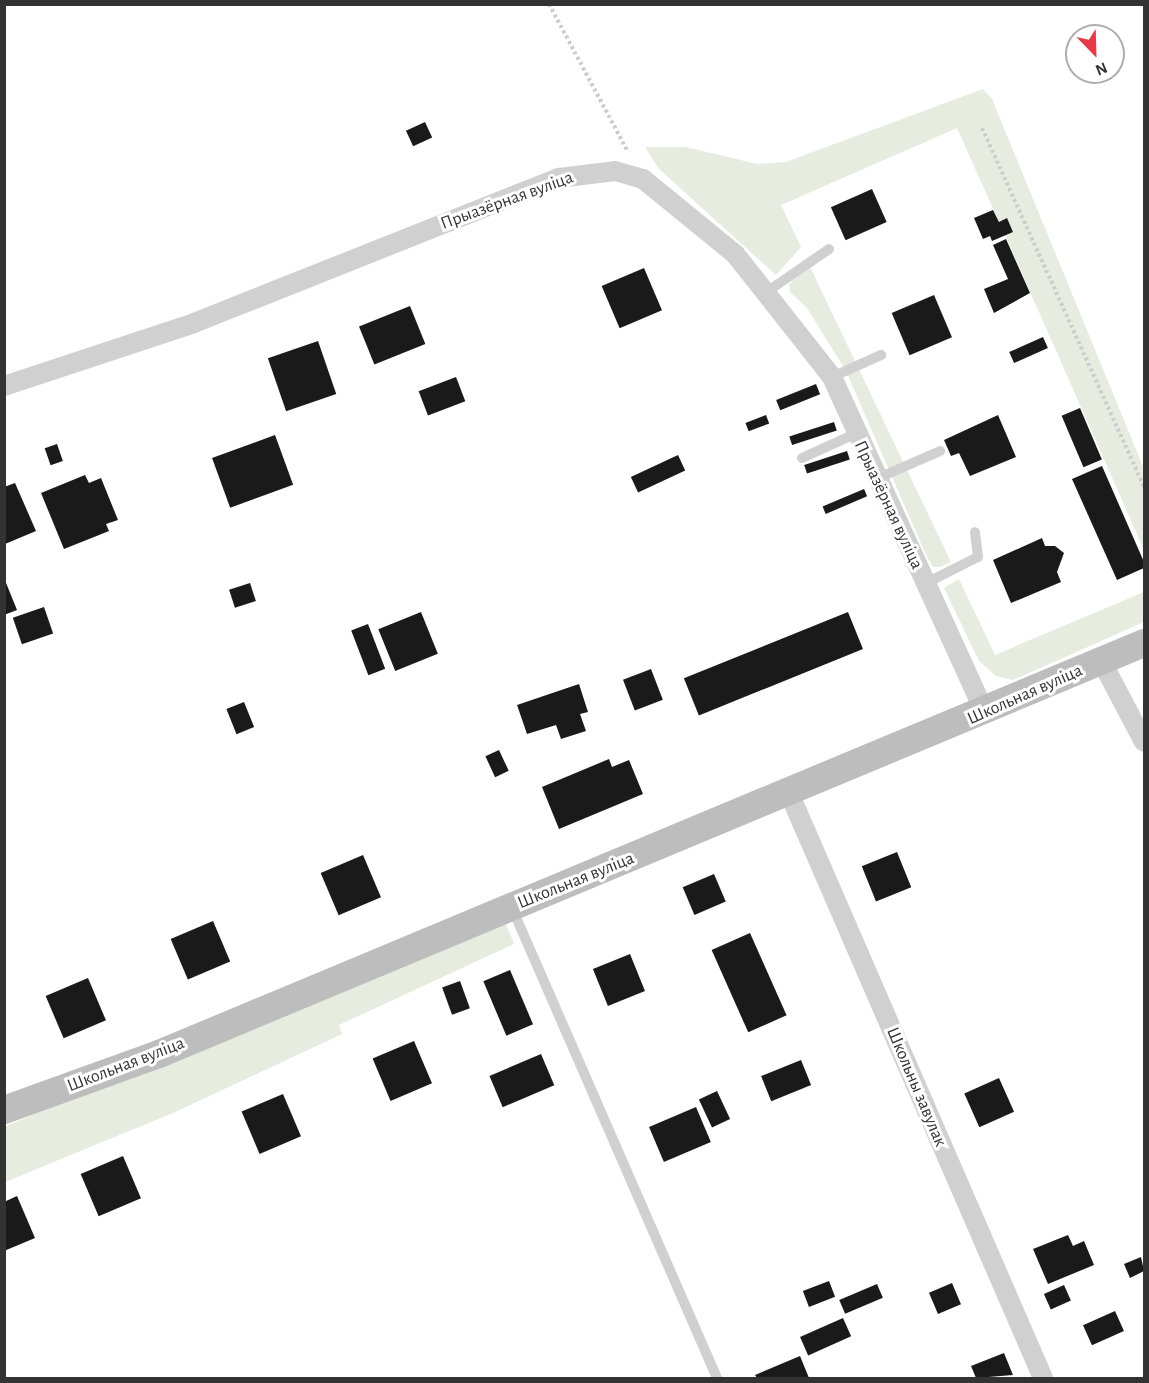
<!DOCTYPE html>
<html>
<head>
<meta charset="utf-8">
<style>
  body { margin:0 }
  #map { position:relative; width:1149px; height:1383px; overflow:hidden; background:#fff; font-family:"Alegreya Sans",sans-serif }
  div>[style] { position:absolute }
  .green>* { inset:0; background:#e6ecdf }
  .building>* { inset:0; background:#1a1a1a; transform-origin:0 0 }
  .path>* { height:4px; margin-top:-2px; transform-origin:0; background:repeating-linear-gradient(90deg,#cdcdcd 0 3px,transparent 0 6px) }
  .service>* { height:10px; margin:-5px; padding:0 5px; transform-origin:5px; border-radius:5px; background:#d0d0d0 }
  .minor>* { height:20px; margin:-10px; padding:0 10px; transform-origin:10px; border-radius:10px; background:#d0d0d0 }
  .secondary>* { height:28px; margin:-14px; padding:0 14px; transform-origin:14px; border-radius:14px; background:#bdbdbd }
  span { translate:-50% -50%; white-space:nowrap; text-align:center; line-height:1.15; -webkit-text-stroke:6px #fff; paint-order:stroke }
  .street-label { font-size:18px; color:#333 }
  .frame { position:absolute; inset:0; border:6px solid #333; pointer-events:none }
  .north { position:absolute; left:1065px; top:24px; width:60px; height:60px; box-sizing:border-box; background:#fff; border:2px solid #adadad; border-radius:50%; rotate:157deg; font-size:16px; font-weight:700; line-height:24px; text-align:center; color:#333 }
  .north::after { content:''; display:block; margin:auto; width:21px; height:27px; background:#e63946; clip-path:polygon(50% 0,100% 100%,50% 72%,0 100%) }
</style>
</head>
<body>
<div id="map">
  <div class="green">
    <i style="clip-path:polygon(983px 89px,992px 99px,1144px 469px,1144px 550px,1005px 235px,1013px 231px,1007px 219px,999px 222px,957px 128px,781px 205px,801px 247px,776px 275px,659px 169px,645px 147px,686px 147px,757px 164px,786px 162px)"></i>
    <i style="clip-path:polygon(810px 267px,951px 562px,940px 567px,933px 567px,926px 555px,846px 371px,807px 308px,790px 292px,789px 284px)"></i>
    <i style="clip-path:polygon(959px 579px,995px 655px,1144px 592px,1144px 622px,1013px 680px,996px 676px,979px 661px,944px 588px)"></i>
    <i style="clip-path:polygon(503px 916px,514px 944px,339px 1025px,342px 1034px,173px 1113px,5px 1182px,4px 1127px)"></i>
  </div>
  <div class="building">
    <i style="left:425px;top:122px;width:17px;height:21px;rotate:65deg"></i>
    <i style="left:872px;top:189px;width:36px;height:45px;rotate:66deg"></i>
    <i style="clip-path:polygon(993px 210px,999px 222px,1007px 218px,1013px 232px,992px 241px,990px 236px,983px 239px,974px 218px)"></i>
    <i style="clip-path:polygon(1006px 239px,1030px 293px,994px 313px,984px 289px,1008px 279px,993px 245px)"></i>
    <i style="left:644px;top:268px;width:46px;height:46px;rotate:67deg"></i>
    <i style="left:934px;top:295px;width:46px;height:46px;rotate:67deg"></i>
    <i style="left:410px;top:306px;width:41px;height:55px;rotate:68deg"></i>
    <i style="left:1043px;top:337px;width:12px;height:37px;rotate:66deg"></i>
    <i style="left:318px;top:341px;width:56px;height:53px;rotate:71deg"></i>
    <i style="left:456px;top:377px;width:26px;height:40px;rotate:69deg"></i>
    <i style="left:816px;top:384px;width:11px;height:43px;rotate:68deg"></i>
    <i style="left:1080px;top:408px;width:56px;height:20px;rotate:67deg"></i>
    <i style="left:766px;top:415px;width:9px;height:22px;rotate:69deg"></i>
    <i style="clip-path:polygon(998px 415px,1016px 457px,970px 476px,959px 453px,951px 456px,944px 440px)"></i>
    <i style="left:834px;top:422px;width:9px;height:47px;rotate:72deg"></i>
    <i style="left:275px;top:435px;width:53px;height:67px;rotate:70deg"></i>
    <i style="left:57px;top:444px;width:18px;height:13px;rotate:71deg"></i>
    <i style="left:847px;top:451px;width:9px;height:45px;rotate:72deg"></i>
    <i style="left:678px;top:455px;width:17px;height:52px;rotate:65deg"></i>
    <i style="clip-path:polygon(1102px 466px,1144px 562px,1144px 568px,1117px 580px,1072px 479px)"></i>
    <i style="clip-path:polygon(85px 475px,89px 483px,101px 478px,118px 520px,106px 524px,109px 531px,64px 549px,41px 493px)"></i>
    <i style="clip-path:polygon(15px 483px,36px 531px,5px 544px,4px 487px)"></i>
    <i style="left:864px;top:489px;width:8px;height:45px;rotate:67deg"></i>
    <i style="clip-path:polygon(1042px 538px,1045px 546px,1055px 546px,1064px 553px,1057px 572px,1061px 582px,1011px 603px,993px 560px)"></i>
    <i style="clip-path:polygon(4px 578px,17px 610px,4px 615px)"></i>
    <i style="left:250px;top:583px;width:19px;height:22px;rotate:72deg"></i>
    <i style="left:44px;top:607px;width:28px;height:33px;rotate:71deg"></i>
    <i style="left:421px;top:612px;width:45px;height:46px;rotate:68deg"></i>
    <i style="left:848px;top:612px;width:40px;height:177px;rotate:68deg"></i>
    <i style="left:368px;top:624px;width:48px;height:18px;rotate:69deg"></i>
    <i style="left:651px;top:669px;width:33px;height:30px;rotate:69deg"></i>
    <i style="clip-path:polygon(579px 684px,588px 712px,580px 714px,586px 731px,561px 739px,556px 725px,527px 734px,517px 705px)"></i>
    <i style="left:244px;top:702px;width:27px;height:19px;rotate:68deg"></i>
    <i style="left:499px;top:750px;width:23px;height:15px;rotate:65deg"></i>
    <i style="clip-path:polygon(609px 759px,612px 767px,629px 760px,643px 794px,559px 829px,542px 787px)"></i>
    <i style="left:897px;top:852px;width:38px;height:38px;rotate:68deg"></i>
    <i style="left:363px;top:855px;width:46px;height:46px;rotate:67deg"></i>
    <i style="left:714px;top:874px;width:30px;height:34px;rotate:67deg"></i>
    <i style="left:213px;top:921px;width:44px;height:46px;rotate:67deg"></i>
    <i style="left:750px;top:933px;width:90px;height:42px;rotate:66deg"></i>
    <i style="left:630px;top:954px;width:40px;height:40px;rotate:68deg"></i>
    <i style="left:510px;top:970px;width:59px;height:29px;rotate:67deg"></i>
    <i style="left:88px;top:978px;width:46px;height:46px;rotate:67deg"></i>
    <i style="left:460px;top:981px;width:29px;height:19px;rotate:70deg"></i>
    <i style="left:414px;top:1041px;width:46px;height:45px;rotate:67deg"></i>
    <i style="left:541px;top:1054px;width:34px;height:56px;rotate:67deg"></i>
    <i style="left:801px;top:1060px;width:27px;height:43px;rotate:68deg"></i>
    <i style="left:999px;top:1078px;width:37px;height:38px;rotate:66deg"></i>
    <i style="left:717px;top:1091px;width:31px;height:20px;rotate:65deg"></i>
    <i style="left:283px;top:1094px;width:46px;height:45px;rotate:67deg"></i>
    <i style="left:696px;top:1107px;width:38px;height:51px;rotate:67deg"></i>
    <i style="left:123px;top:1156px;width:46px;height:46px;rotate:67deg"></i>
    <i style="clip-path:polygon(17px 1196px,35px 1238px,4px 1251px,4px 1202px)"></i>
    <i style="clip-path:polygon(1068px 1235px,1073px 1246px,1084px 1241px,1094px 1265px,1048px 1284px,1033px 1249px)"></i>
    <i style="clip-path:polygon(1141px 1257px,1144px 1271px,1130px 1278px,1124px 1264px)"></i>
    <i style="left:829px;top:1281px;width:17px;height:28px;rotate:69deg"></i>
    <i style="left:952px;top:1283px;width:23px;height:25px;rotate:67deg"></i>
    <i style="left:877px;top:1284px;width:15px;height:41px;rotate:67deg"></i>
    <i style="left:1064px;top:1285px;width:17px;height:22px;rotate:66deg"></i>
    <i style="left:1115px;top:1311px;width:22px;height:35px;rotate:66deg"></i>
    <i style="left:843px;top:1318px;width:20px;height:47px;rotate:66deg"></i>
    <i style="clip-path:polygon(1004px 1353px,1013px 1375px,976px 1378px,971px 1366px)"></i>
    <i style="clip-path:polygon(800px 1356px,809px 1378px,757px 1378px,755px 1375px)"></i>
  </div>
  <div class="path">
    <i style="left:549px;top:4px;width:168px;rotate:61.9deg"></i>
    <i style="left:982px;top:128px;width:394px;rotate:65.7deg"></i>
  </div>
  <div class="service">
    <i style="left:768px;top:291px;width:74px;rotate:-34.5deg"></i>
    <i style="left:832px;top:377px;width:54px;rotate:-24.2deg"></i>
    <i style="left:802px;top:458px;width:58px;rotate:-24.4deg"></i>
    <i style="left:876px;top:479px;width:70px;rotate:-23.6deg"></i>
    <i style="left:924px;top:584px;width:60px;rotate:-26.6deg"></i>
    <i style="left:978px;top:557px;width:25px;rotate:-97deg"></i>
    <i style="left:512px;top:908px;width:513px;rotate:66.43deg"></i>
  </div>
  <div class="minor">
    <i style="left:4px;top:386px;width:200px;rotate:-18.3deg"></i>
    <i style="left:194px;top:323px;width:393px;rotate:-21.7deg"></i>
    <i style="left:559px;top:178px;width:56px;rotate:-7.1deg"></i>
    <i style="left:615px;top:171px;width:29px;rotate:16deg"></i>
    <i style="left:643px;top:179px;width:119px;rotate:39.2deg"></i>
    <i style="left:735px;top:254px;width:157px;rotate:51.7deg"></i>
    <i style="left:832px;top:377px;width:369px;rotate:65.5deg"></i>
    <i style="left:1102px;top:662px;width:90px;rotate:62.3deg"></i>
    <i style="left:790px;top:795px;width:636px;rotate:66.54deg"></i>
  </div>
  <div class="secondary">
    <i style="left:4px;top:1110px;width:165px;rotate:-19.9deg"></i>
    <i style="left:159px;top:1054px;width:1067px;rotate:-22.65deg"></i>
  </div>
  <div class="street-label">
    <span style="left:507px;top:201px;rotate:-20deg">Прыазёрная вуліца</span>
    <span style="left:888px;top:505px;rotate:65deg">Прыазёрная вуліца</span>
    <span style="left:1025px;top:695px;rotate:-24deg">Школьная вуліца</span>
    <span style="left:576px;top:881px;rotate:-22deg">Школьная вуліца</span>
    <span style="left:126px;top:1065px;rotate:-21deg">Школьная вуліца</span>
    <span style="left:916px;top:1087px;rotate:67deg">Школьны завулак</span>
  </div>
  <div class="frame"></div>
  <div class="north">N</div>
</div>
</body>
</html>
